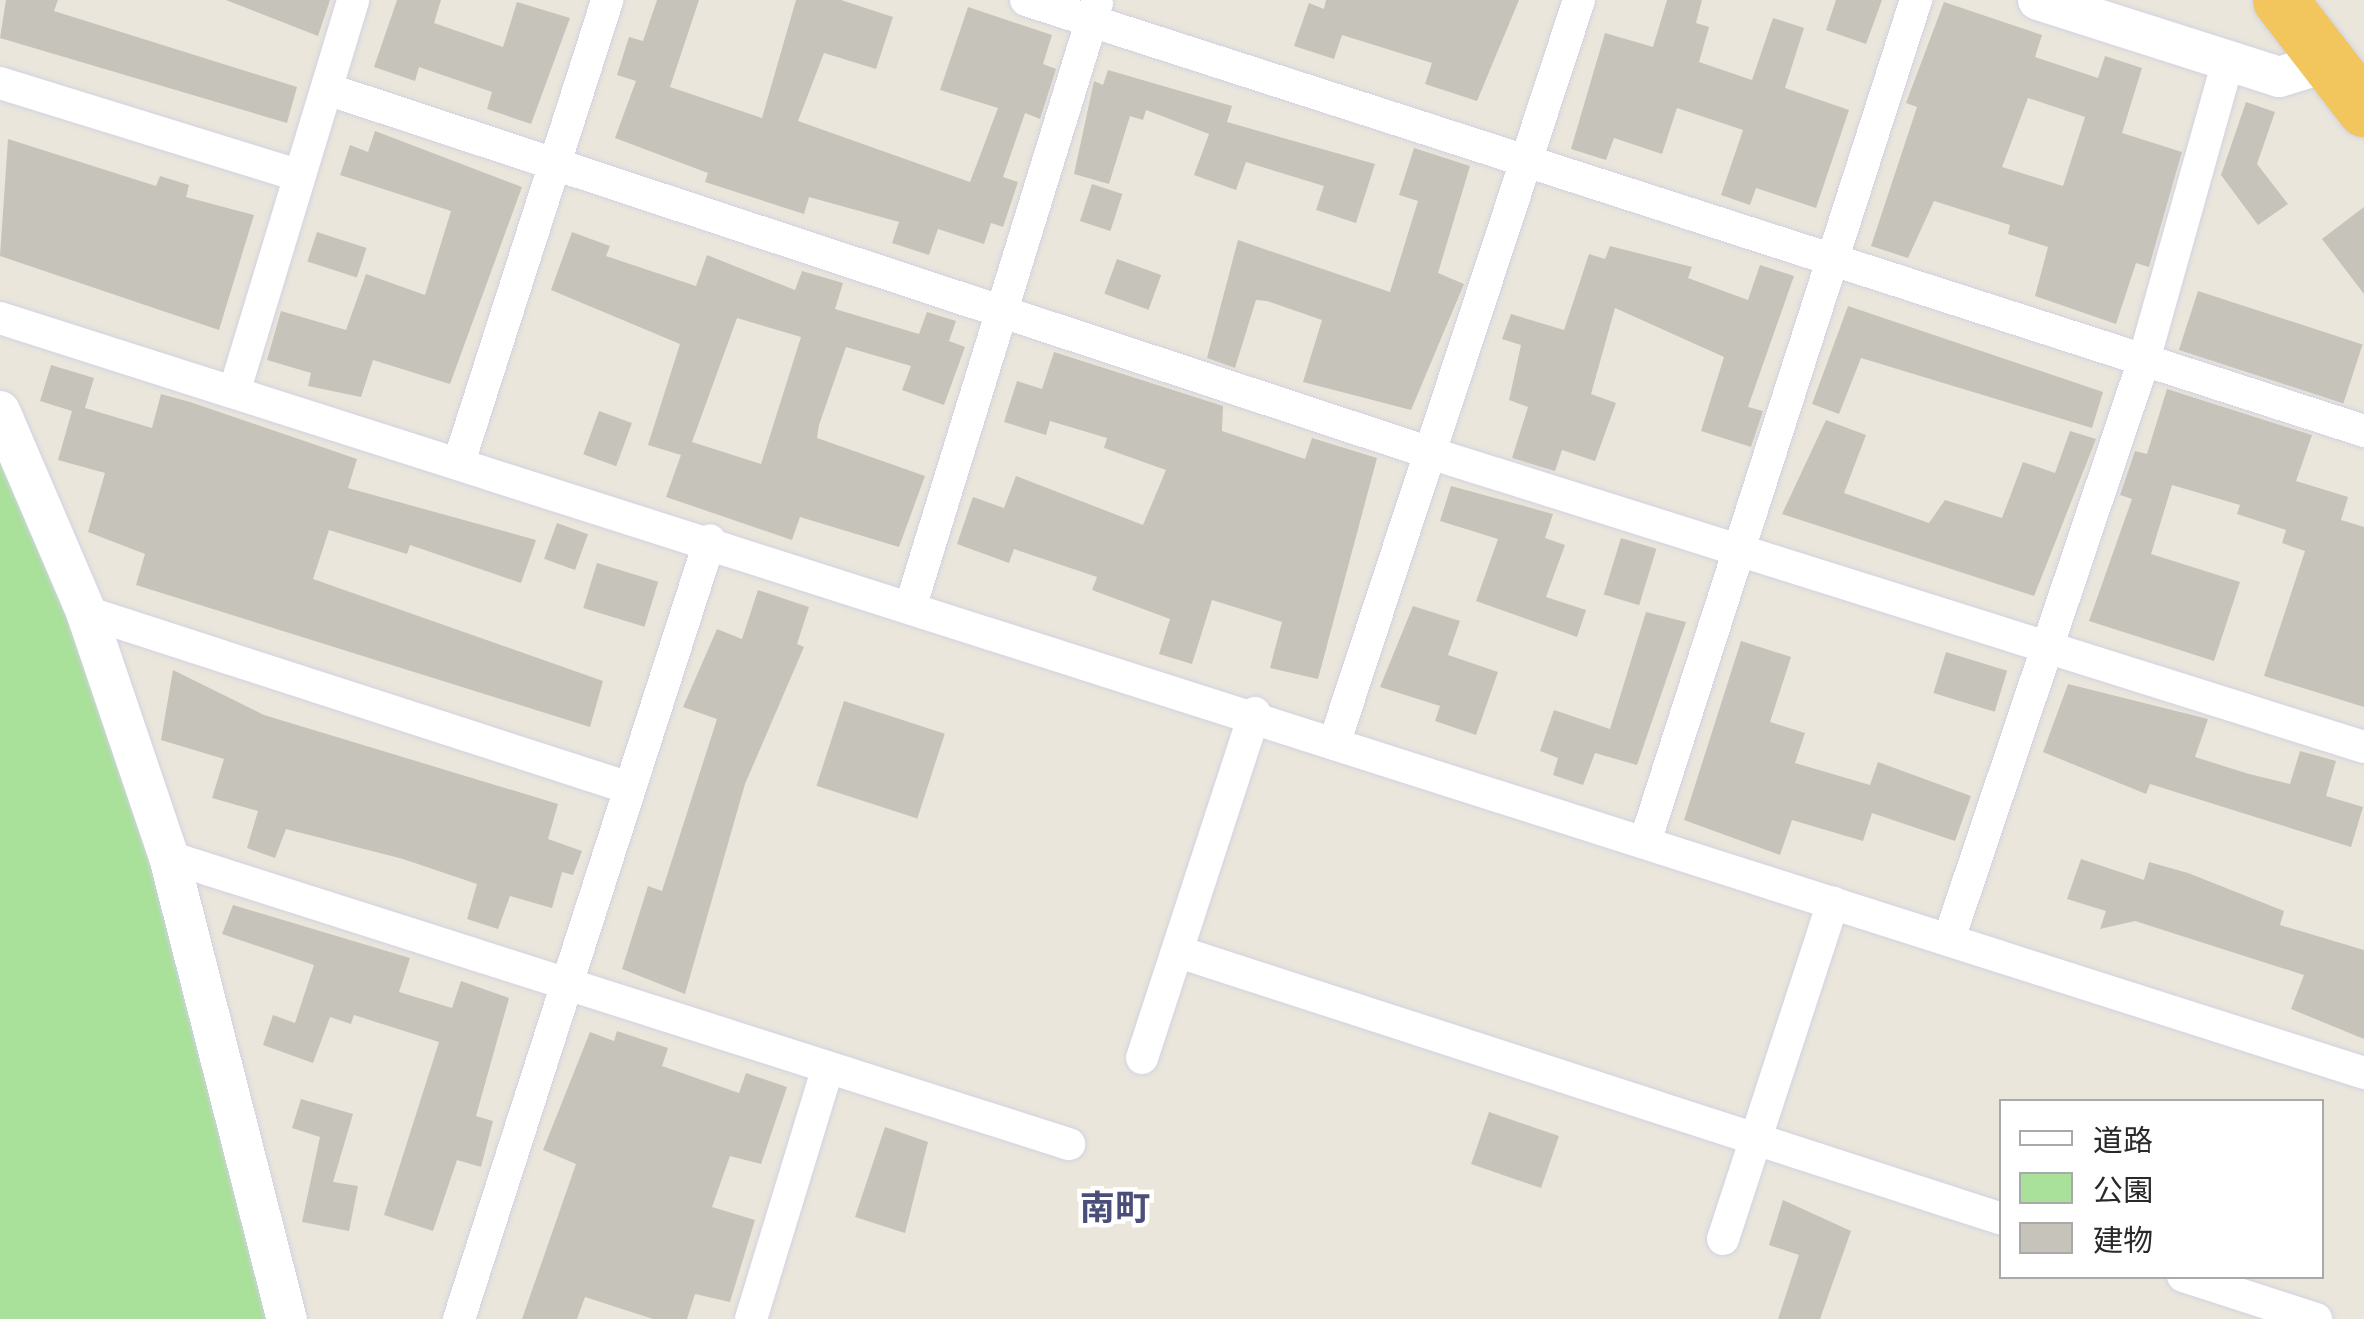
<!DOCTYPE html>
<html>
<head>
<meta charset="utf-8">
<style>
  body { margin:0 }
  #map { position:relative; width:2364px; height:1319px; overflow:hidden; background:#ebe6db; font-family:Figtree,"Noto Sans JP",sans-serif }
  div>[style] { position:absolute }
  .green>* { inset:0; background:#a9e09a }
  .building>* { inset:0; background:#c6c3bb; transform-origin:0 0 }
  .roads { filter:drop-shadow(0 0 2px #d1d2e1) drop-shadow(0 0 2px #d1d2e1) }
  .minor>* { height:32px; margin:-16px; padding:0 16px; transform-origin:16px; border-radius:16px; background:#fff }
  .tertiary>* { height:40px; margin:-20px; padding:0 20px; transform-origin:20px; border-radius:20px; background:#fff }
  .trunk>* { height:55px; margin:-27.5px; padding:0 27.5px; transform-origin:27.5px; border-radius:27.5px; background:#f2c65d }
  span { translate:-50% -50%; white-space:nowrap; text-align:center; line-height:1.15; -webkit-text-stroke:9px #fff; paint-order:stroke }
  .quarter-label { font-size:35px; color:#4b4e78; font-weight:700 }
  .legend { position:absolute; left:1999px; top:1099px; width:325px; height:180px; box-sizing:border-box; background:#fff; border:2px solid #a9a9a9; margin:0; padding:12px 18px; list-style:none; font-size:30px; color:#292929 }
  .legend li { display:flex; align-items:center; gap:20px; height:50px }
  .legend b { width:50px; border:2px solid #a9a9a9 }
</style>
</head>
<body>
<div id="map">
  <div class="green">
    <i style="clip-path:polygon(0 411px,86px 612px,287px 1319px,0 1319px)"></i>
  </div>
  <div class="building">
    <i style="clip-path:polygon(6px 0,58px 0,54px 11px,297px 87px,287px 123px,0 38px)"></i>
    <i style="clip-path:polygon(226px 0,330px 0,318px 36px)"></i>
    <i style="clip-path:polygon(397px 0,441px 0,434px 23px,503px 47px,517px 2px,570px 18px,531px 124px,487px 109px,492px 92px,419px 67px,415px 81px,374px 67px)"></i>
    <i style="clip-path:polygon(657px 0,699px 0,670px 87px,762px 118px,796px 0,841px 0,893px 17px,876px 69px,824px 53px,798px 121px,970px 182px,998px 108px,940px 90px,968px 7px,1052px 35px,1043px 64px,1056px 69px,1040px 119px,1025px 113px,1003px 177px,1018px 182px,1003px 227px,991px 223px,984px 244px,938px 229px,929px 255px,892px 243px,899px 222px,809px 197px,804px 214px,705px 182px,708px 173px,615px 138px,636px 81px,617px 75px,629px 37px,643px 41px)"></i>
    <i style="clip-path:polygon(1326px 0,1519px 0,1477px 101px,1425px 84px,1432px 63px,1342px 35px,1334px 59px,1294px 46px,1309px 3px,1324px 9px)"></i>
    <i style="clip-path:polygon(1667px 0,1702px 0,1696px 23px,1709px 27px,1699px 62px,1752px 80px,1773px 18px,1804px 28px,1785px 88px,1849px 110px,1816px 208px,1756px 188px,1750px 205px,1721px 195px,1743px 130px,1677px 108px,1662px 154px,1614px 138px,1606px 160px,1571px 149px,1605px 33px,1653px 47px)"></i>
    <i style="clip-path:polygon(1836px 0,1882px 0,1866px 44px,1826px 30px)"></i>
    <i style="clip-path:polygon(evenodd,1944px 2px,2042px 35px,2035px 57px,2098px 78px,2105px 56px,2142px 68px,2122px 133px,2182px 152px,2149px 267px,2136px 263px,2116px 324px,2035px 296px,2048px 247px,2008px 234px,2010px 225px,1934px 201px,1908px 258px,1871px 246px,1917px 107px,1906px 103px,1944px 2px,2028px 98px,2085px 117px,2063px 186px,2002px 167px,2028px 98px)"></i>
    <i style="clip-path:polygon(1108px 70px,1232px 106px,1227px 122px,1375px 164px,1356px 223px,1316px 210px,1324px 186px,1246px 162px,1236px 190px,1194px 175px,1209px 134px,1146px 110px,1143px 120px,1130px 116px,1109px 184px,1074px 174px,1094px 81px,1103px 85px)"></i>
    <i style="clip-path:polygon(2246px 102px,2275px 112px,2257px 164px,2288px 204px,2258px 225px,2221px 175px)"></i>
    <i style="clip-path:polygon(375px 131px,522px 187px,450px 384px,373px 360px,361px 397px,308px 386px,311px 373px,267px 360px,281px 311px,346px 330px,366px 274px,425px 295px,451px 211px,340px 175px,350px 145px,368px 152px)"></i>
    <i style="clip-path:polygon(8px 139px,156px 186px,160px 176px,189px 185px,186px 197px,254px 215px,219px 330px,0 256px)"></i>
    <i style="clip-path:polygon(1414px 148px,1470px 166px,1438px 273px,1464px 284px,1411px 410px,1303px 382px,1322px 320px,1267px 301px,1256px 300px,1235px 368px,1207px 358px,1238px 240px,1390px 292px,1418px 201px,1399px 195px)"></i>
    <i style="left:1092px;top:184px;width:32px;height:39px;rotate:18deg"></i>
    <i style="clip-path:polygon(2364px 207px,2364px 294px,2322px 239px)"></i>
    <i style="left:317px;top:232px;width:52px;height:31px;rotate:18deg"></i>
    <i style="clip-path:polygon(evenodd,572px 232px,610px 246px,606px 256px,696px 286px,707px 255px,795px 290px,802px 271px,843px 283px,835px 309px,919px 334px,927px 312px,956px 321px,949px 341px,965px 347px,944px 405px,902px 390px,911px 366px,846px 347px,819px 425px,817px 438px,925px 476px,899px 547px,800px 517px,792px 540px,666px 497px,681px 455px,648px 445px,680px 344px,551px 290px,572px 232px,737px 318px,801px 337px,761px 464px,692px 442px,737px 318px)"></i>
    <i style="clip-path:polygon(1610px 246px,1692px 267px,1688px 278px,1748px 300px,1760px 265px,1794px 276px,1748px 407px,1763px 411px,1751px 447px,1701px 431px,1724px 357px,1615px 308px,1591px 394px,1616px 403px,1595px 461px,1562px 450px,1555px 471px,1512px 458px,1528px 407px,1509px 400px,1521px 345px,1502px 339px,1511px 314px,1564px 330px,1589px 254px,1605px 259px)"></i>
    <i style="left:1117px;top:259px;width:47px;height:37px;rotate:20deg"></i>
    <i style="left:2198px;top:291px;width:173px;height:62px;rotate:18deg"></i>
    <i style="clip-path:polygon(1848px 306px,2103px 392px,2092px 428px,1861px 358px,1839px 414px,1812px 404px)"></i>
    <i style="clip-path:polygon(1054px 352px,1223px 406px,1222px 431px,1305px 459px,1312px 438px,1377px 458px,1318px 679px,1270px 668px,1282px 622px,1212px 600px,1192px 664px,1159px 654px,1170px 619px,1092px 590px,1097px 577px,1014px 549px,1009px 563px,957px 544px,973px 497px,1004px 508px,1016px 476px,1143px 525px,1166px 470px,1104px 448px,1107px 438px,1050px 421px,1046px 435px,1004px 422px,1017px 381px,1042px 389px)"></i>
    <i style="clip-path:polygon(51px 365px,94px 378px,85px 408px,152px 428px,161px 394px,190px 402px,357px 459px,348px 488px,536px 540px,521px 583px,410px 545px,407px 554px,329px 530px,313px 579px,603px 681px,590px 727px,136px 585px,145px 554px,88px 532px,105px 473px,58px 460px,72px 411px,40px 401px)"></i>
    <i style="clip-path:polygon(2167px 389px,2312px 435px,2296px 481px,2348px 497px,2341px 520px,2364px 527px,2364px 707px,2264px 676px,2305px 551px,2282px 543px,2286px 530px,2237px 514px,2240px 505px,2172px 485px,2151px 554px,2240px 582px,2214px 661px,2089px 621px,2132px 499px,2120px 495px,2135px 451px,2147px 454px)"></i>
    <i style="left:599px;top:411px;width:35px;height:46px;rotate:20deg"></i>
    <i style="clip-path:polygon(1826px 420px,1866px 435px,1844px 493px,1929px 523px,1945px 500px,2002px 518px,2023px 462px,2055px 473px,2070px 431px,2096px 439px,2034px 596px,1782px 514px)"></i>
    <i style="clip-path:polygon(1451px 486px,1553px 514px,1545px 538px,1565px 545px,1546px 597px,1586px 610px,1577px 637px,1476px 601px,1498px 539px,1440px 521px)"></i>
    <i style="left:557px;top:523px;width:33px;height:38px;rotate:20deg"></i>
    <i style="left:1621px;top:538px;width:37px;height:59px;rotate:17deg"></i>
    <i style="left:597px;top:563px;width:64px;height:47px;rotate:17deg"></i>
    <i style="clip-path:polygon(758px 590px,809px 607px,797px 644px,804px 647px,745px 784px,685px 994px,622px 969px,648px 886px,662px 891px,717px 719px,683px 707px,717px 629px,742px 639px)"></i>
    <i style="clip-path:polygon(1413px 606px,1460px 621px,1448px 655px,1498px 672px,1476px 735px,1435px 721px,1440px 706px,1380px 687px)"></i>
    <i style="clip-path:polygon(1646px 612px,1686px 622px,1637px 765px,1595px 753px,1583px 785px,1553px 775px,1558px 758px,1540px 751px,1554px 710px,1610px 729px)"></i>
    <i style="clip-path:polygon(1741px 641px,1791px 657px,1770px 722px,1805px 733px,1795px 763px,1870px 785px,1878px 762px,1971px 796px,1955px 841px,1872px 813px,1863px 841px,1792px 820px,1780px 855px,1684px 820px)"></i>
    <i style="left:1946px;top:652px;width:64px;height:43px;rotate:17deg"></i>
    <i style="clip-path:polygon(173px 670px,264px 715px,558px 804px,548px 839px,582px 851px,573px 875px,562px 872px,552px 908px,510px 896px,498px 929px,467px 919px,477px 884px,403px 859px,286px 829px,275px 858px,247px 848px,258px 811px,212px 798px,224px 759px,161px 740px)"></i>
    <i style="clip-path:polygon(2068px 684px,2208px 719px,2195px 757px,2249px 774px,2290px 784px,2300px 751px,2336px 761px,2326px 796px,2363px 807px,2351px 847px,2150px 784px,2146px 794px,2043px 752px)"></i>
    <i style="left:844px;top:701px;width:106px;height:89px;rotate:18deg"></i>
    <i style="clip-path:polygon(2081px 859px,2144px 880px,2149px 862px,2188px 873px,2284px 911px,2280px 925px,2364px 950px,2364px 1039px,2291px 1009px,2304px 975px,2135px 921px,2100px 929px,2106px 911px,2067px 899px)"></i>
    <i style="clip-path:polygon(233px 905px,410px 958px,399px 992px,452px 1008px,461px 981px,509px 998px,476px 1116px,493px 1121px,481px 1167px,457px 1160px,433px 1231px,384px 1215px,439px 1042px,354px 1015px,351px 1024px,330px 1017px,313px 1063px,263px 1045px,273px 1015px,295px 1023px,314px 965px,222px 934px)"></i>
    <i style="clip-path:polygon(617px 1031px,668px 1048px,662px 1066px,739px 1093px,746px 1073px,787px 1087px,761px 1164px,730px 1156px,712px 1207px,755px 1220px,730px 1302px,695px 1294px,687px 1319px,653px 1319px,585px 1297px,577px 1319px,522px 1319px,576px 1164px,543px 1150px,590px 1032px,614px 1041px)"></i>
    <i style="clip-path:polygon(301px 1099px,353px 1114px,333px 1182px,358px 1186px,349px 1231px,302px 1222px,320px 1137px,292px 1128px)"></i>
    <i style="left:1489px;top:1112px;width:74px;height:55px;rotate:19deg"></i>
    <i style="clip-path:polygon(885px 1127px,928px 1142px,905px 1233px,855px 1217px)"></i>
    <i style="clip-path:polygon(1783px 1200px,1851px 1231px,1820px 1319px,1778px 1319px,1799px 1255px,1769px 1245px)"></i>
  </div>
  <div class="roads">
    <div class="minor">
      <i style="left:1026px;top:0;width:1406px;rotate:17.85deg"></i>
      <i style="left:0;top:83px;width:312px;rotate:17.2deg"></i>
      <i style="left:327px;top:89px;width:1162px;rotate:18.26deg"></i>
      <i style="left:1430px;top:453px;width:979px;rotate:17.47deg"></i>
      <i style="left:0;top:318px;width:2482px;rotate:17.71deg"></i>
      <i style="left:236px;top:386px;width:403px;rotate:-73.1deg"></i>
      <i style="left:460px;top:459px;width:482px;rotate:-72.2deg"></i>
      <i style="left:911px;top:605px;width:630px;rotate:-72.83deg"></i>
      <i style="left:86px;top:612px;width:571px;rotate:17.96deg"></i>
      <i style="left:1334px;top:744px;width:783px;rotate:-71.77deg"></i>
      <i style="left:1645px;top:842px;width:885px;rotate:-72.16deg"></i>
      <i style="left:169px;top:857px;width:945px;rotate:17.69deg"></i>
      <i style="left:1949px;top:939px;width:611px;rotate:-71.39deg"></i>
      <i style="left:2144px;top:360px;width:310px;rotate:-74.3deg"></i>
      <i style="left:1179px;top:952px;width:865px;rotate:17.97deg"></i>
      <i style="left:1142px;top:1058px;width:363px;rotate:-71.9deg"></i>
      <i style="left:1723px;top:1239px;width:354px;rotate:-71.9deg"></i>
      <i style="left:2183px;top:1276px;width:140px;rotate:17.9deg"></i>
      <i style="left:459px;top:1319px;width:818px;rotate:-72.14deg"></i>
      <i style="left:751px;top:1319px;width:259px;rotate:-73deg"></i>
    </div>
    <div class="tertiary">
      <i style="left:2038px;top:0;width:253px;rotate:17.7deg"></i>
      <i style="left:2279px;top:77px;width:51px;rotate:-17deg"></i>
      <i style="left:0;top:411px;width:219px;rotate:66.8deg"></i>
      <i style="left:86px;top:612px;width:259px;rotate:71.3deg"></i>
      <i style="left:169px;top:857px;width:477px;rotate:75.7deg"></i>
    </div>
    <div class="trunk">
      <i style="left:2280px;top:0;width:138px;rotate:52.4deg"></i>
    </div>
  </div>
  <div class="quarter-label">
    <span style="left:1115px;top:1208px">南町</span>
  </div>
  <ul class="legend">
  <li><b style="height:12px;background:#fff"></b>道路</li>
  <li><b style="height:28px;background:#a9e09a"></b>公園</li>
  <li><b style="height:28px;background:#c6c3bb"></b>建物</li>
  </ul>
</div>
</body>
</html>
